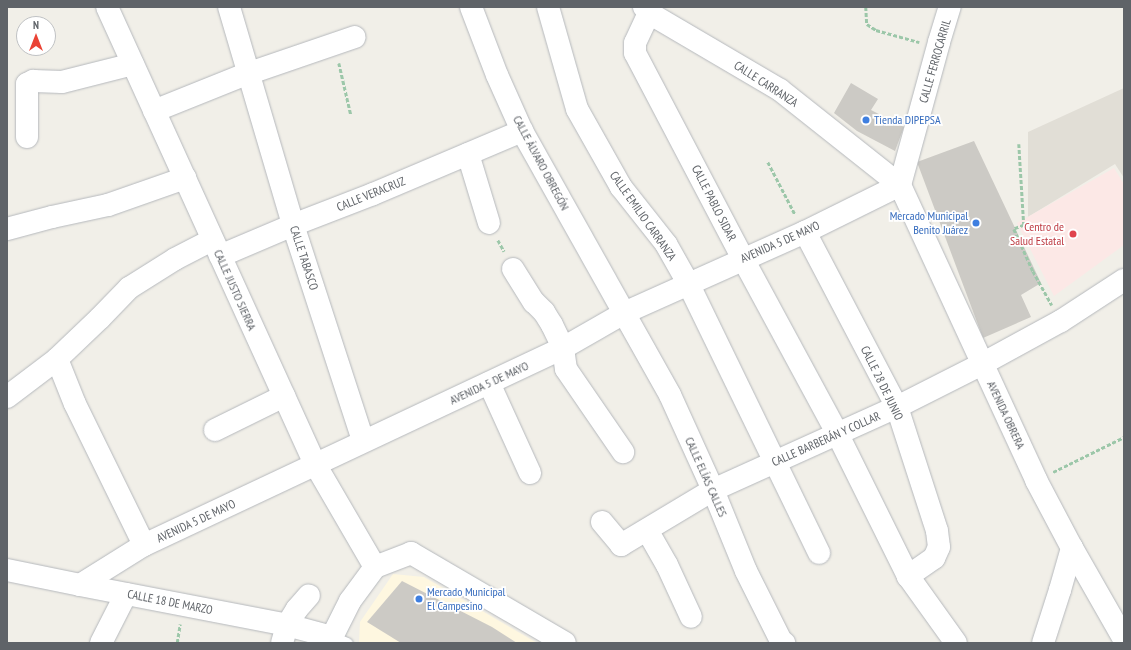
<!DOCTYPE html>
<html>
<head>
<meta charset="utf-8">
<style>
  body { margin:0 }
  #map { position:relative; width:1131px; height:650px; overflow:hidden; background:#f1efe8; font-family:"PT Sans Narrow",sans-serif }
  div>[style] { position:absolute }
  .commercial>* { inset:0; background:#fef7e0 }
  .education>* { inset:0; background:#e1ded6 }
  .medical>* { inset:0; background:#fce8e6 }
  .building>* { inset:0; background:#cccac5 }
  .path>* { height:2.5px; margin-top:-1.25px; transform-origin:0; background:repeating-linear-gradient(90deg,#9cc7a9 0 4px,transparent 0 6px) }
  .roads { filter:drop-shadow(0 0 1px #b5b8bc) drop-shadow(0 0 1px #b5b8bc) }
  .lane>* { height:11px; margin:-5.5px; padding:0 5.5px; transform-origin:5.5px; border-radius:5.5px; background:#fff }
  .street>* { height:22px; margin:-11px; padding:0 11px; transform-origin:11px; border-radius:11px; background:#fff }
  .secondary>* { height:22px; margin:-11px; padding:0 11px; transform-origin:11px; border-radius:11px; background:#fff }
  .dots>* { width:11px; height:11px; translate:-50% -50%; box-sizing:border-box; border:2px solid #fff; border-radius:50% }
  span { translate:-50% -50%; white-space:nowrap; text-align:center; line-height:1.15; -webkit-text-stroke:3.5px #fff; paint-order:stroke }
  .street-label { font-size:12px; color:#5f6368 }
  .shop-label { font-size:12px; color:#366cbe }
  .left { translate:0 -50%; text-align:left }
  .right { translate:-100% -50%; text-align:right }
  .health-label { font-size:12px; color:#be3a42 }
  .frame { position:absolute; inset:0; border:8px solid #5f6368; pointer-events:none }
  .north { position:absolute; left:16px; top:16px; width:40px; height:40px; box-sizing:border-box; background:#fff; border:1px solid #bfc1c3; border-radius:50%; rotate:0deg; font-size:11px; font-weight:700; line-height:16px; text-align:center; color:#5f6368 }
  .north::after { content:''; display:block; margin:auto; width:14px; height:18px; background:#ea4335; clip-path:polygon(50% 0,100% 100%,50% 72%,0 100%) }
</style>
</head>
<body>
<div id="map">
  <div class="commercial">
    <i style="clip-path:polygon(393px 574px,424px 577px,537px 643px,359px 643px,360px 622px)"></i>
  </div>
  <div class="education">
    <i style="clip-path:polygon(1124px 88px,1124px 178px,1115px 164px,1028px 217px,1028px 132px)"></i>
  </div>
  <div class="medical">
    <i style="clip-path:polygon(1114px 168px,1124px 184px,1124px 245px,1054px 296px,1017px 223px)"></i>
  </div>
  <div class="building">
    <i style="clip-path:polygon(851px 83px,878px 99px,871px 110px,904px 127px,895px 151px,857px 131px,834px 113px)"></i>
    <i style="clip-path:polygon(974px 141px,1041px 283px,1021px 295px,1031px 317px,983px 338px,917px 162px)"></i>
    <i style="clip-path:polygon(402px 581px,492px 627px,517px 643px,401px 643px,367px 622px)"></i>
  </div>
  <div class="path">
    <i style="left:866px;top:7px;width:17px;rotate:87deg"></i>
    <i style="left:867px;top:24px;width:11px;rotate:34deg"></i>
    <i style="left:876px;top:30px;width:45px;rotate:15.6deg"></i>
    <i style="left:339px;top:63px;width:53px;rotate:77deg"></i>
    <i style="left:1019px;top:144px;width:81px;rotate:86.5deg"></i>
    <i style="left:1024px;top:225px;width:11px;rotate:158deg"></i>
    <i style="left:1014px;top:229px;width:46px;rotate:65.7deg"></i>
    <i style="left:1033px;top:271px;width:39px;rotate:61deg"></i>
    <i style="left:768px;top:162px;width:59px;rotate:62.6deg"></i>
    <i style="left:498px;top:240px;width:13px;rotate:61deg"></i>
    <i style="left:1053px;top:472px;width:79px;rotate:-26.2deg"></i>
    <i style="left:177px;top:643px;width:19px;rotate:-81deg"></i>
  </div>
  <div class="roads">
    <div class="lane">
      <i style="left:332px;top:637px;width:16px;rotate:22deg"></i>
    </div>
    <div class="street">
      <i style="left:107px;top:7px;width:502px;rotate:65.53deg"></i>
      <i style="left:315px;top:464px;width:119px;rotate:59.8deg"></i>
      <i style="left:229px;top:7px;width:227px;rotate:73.6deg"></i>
      <i style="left:293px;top:225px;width:227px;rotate:72deg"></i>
      <i style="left:548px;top:7px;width:106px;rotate:74.1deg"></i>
      <i style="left:577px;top:109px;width:90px;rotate:60.6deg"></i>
      <i style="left:621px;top:187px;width:73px;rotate:51.7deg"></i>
      <i style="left:666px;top:244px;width:45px;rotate:60.6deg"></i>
      <i style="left:688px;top:283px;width:300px;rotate:64.1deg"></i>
      <i style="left:649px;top:13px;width:33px;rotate:115deg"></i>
      <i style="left:635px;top:43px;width:10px;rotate:90deg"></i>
      <i style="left:635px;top:53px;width:233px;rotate:62.3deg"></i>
      <i style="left:743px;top:259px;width:198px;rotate:61.6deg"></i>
      <i style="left:837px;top:433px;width:160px;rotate:63.6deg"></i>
      <i style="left:908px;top:576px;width:82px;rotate:54.4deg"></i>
      <i style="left:154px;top:111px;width:94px;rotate:-21.9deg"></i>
      <i style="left:241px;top:76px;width:120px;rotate:-18.9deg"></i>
      <i style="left:27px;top:137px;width:53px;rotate:-90deg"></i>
      <i style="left:27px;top:84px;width:7px;rotate:-27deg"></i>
      <i style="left:33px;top:81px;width:29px;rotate:2deg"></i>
      <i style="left:62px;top:82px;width:73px;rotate:-14.2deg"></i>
      <i style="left:468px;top:154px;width:72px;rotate:73.1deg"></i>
      <i style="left:7px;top:229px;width:47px;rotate:-14.9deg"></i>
      <i style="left:52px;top:217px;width:57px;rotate:-12.1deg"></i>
      <i style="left:108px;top:205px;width:82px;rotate:-19.3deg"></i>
      <i style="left:805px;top:232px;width:198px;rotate:62.3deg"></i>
      <i style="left:897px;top:407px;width:130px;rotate:72.1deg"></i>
      <i style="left:937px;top:531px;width:16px;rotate:83deg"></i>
      <i style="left:939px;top:547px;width:12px;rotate:114deg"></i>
      <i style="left:934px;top:558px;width:32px;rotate:145deg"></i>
      <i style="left:220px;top:256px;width:79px;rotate:-23deg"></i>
      <i style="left:293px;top:225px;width:86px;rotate:-21.2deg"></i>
      <i style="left:373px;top:194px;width:162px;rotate:-22.9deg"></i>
      <i style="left:513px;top:269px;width:39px;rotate:58deg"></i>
      <i style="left:534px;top:302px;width:14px;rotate:45deg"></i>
      <i style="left:544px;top:312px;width:15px;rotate:58deg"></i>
      <i style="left:552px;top:325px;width:25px;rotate:64deg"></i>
      <i style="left:563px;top:348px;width:21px;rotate:82deg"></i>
      <i style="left:566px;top:369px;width:101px;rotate:55.5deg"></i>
      <i style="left:624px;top:313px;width:94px;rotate:60.7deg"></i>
      <i style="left:670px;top:395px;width:104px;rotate:65.6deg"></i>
      <i style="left:713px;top:490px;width:87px;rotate:67.8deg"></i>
      <i style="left:746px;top:571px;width:78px;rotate:63.4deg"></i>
      <i style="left:781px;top:641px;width:4px;rotate:34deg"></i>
      <i style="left:57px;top:359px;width:48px;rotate:68.2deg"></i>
      <i style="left:75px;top:404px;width:157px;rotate:63.9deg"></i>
      <i style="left:489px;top:383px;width:99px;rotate:65.5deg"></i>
      <i style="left:7px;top:397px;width:63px;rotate:-37.2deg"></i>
      <i style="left:57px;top:359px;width:59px;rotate:-43.6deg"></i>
      <i style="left:100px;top:318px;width:42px;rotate:-46deg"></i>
      <i style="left:129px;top:288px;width:54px;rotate:-32.2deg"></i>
      <i style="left:175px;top:259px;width:42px;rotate:-27.2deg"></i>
      <i style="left:215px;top:430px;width:77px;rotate:-26.2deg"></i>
      <i style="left:602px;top:522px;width:30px;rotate:50deg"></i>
      <i style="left:621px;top:545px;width:107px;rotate:-30.9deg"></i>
      <i style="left:713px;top:490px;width:202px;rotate:-24.3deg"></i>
      <i style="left:897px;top:407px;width:95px;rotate:-26.8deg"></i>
      <i style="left:982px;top:364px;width:90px;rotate:-28.6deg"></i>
      <i style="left:1061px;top:321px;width:75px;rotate:-33.1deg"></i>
      <i style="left:647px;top:530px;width:40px;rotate:60.3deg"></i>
      <i style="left:667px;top:565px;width:57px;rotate:65.2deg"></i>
      <i style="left:80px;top:585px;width:211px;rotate:10.9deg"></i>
      <i style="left:287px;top:625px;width:47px;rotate:14.9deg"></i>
      <i style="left:332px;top:637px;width:40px;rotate:-63.4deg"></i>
      <i style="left:350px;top:601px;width:42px;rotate:-53.7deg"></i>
      <i style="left:375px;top:567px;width:39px;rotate:-21deg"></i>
      <i style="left:411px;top:553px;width:178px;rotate:30.3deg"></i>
      <i style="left:101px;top:643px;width:55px;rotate:-63deg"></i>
      <i style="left:282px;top:643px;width:19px;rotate:-74deg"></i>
      <i style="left:287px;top:625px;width:19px;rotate:-58deg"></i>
      <i style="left:297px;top:609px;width:18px;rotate:-49deg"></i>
    </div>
    <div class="secondary">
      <i style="left:471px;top:7px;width:73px;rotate:69.1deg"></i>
      <i style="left:497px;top:75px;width:61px;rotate:65.9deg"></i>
      <i style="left:522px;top:131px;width:209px;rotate:60.7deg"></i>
      <i style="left:644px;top:7px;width:8px;rotate:50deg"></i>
      <i style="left:649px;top:13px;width:152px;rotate:30.4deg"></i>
      <i style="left:780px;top:90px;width:153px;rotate:38.4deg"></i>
      <i style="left:900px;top:185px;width:325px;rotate:65.2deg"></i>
      <i style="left:1036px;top:480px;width:77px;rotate:62.1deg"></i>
      <i style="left:1072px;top:548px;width:105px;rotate:60.3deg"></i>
      <i style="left:900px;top:185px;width:148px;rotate:-74.7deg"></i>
      <i style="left:939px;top:42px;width:37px;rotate:-73deg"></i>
      <i style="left:7px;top:570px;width:75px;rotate:11.6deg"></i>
      <i style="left:80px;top:585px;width:75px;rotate:-32deg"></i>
      <i style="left:144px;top:545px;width:463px;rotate:-25.2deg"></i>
      <i style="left:563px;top:348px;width:70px;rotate:-29.8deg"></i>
      <i style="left:624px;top:313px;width:198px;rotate:-24.1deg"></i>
      <i style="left:805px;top:232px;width:106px;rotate:-26.3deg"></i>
      <i style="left:1043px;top:643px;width:56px;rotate:-72.2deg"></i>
      <i style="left:1060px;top:590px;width:44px;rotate:-74.1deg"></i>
    </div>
  </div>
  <div class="dots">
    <i style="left:866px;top:120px;background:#3f7fe0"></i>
    <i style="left:976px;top:223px;background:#3f7fe0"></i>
    <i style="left:1073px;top:234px;background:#e0444e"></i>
    <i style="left:419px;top:599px;background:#3f7fe0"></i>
  </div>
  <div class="street-label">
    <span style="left:935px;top:61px;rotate:-74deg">CALLE FERROCARRIL</span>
    <span style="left:766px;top:84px;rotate:33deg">CALLE CARRANZA</span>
    <span style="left:541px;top:163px;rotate:62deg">CALLE ÁLVARO OBREGÓN</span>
    <span style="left:371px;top:194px;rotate:-22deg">CALLE VERACRUZ</span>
    <span style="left:714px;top:203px;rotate:63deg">CALLE PABLO SIDAR</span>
    <span style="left:643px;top:216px;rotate:55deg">CALLE EMILIO CARRANZA</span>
    <span style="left:780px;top:242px;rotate:-24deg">AVENIDA 5 DE MAYO</span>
    <span style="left:304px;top:258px;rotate:72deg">CALLE TABASCO</span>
    <span style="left:235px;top:290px;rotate:66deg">CALLE JUSTO SIERRA</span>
    <span style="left:489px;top:383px;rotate:-25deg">AVENIDA 5 DE MAYO</span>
    <span style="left:882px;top:383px;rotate:64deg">CALLE 28 DE JUNIO</span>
    <span style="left:1006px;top:415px;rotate:65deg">AVENIDA OBRERA</span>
    <span style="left:826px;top:439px;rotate:-24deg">CALLE BARBERÁN Y COLLAR</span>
    <span style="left:706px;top:477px;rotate:66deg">CALLE ELÍAS CALLES</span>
    <span style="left:196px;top:521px;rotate:-25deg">AVENIDA 5 DE MAYO</span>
    <span style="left:170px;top:602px;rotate:11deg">CALLE 18 DE MARZO</span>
  </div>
  <div class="shop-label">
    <span class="left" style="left:874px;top:120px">Tienda DIPEPSA</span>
    <span class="right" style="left:968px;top:223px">Mercado Municipal<br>Benito Juárez</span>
    <span class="left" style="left:427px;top:599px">Mercado Municipal<br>El Campesino</span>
  </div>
  <div class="health-label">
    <span class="right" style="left:1064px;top:234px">Centro de<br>Salud Estatal</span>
  </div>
  <div class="frame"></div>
  <div class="north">N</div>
</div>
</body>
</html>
